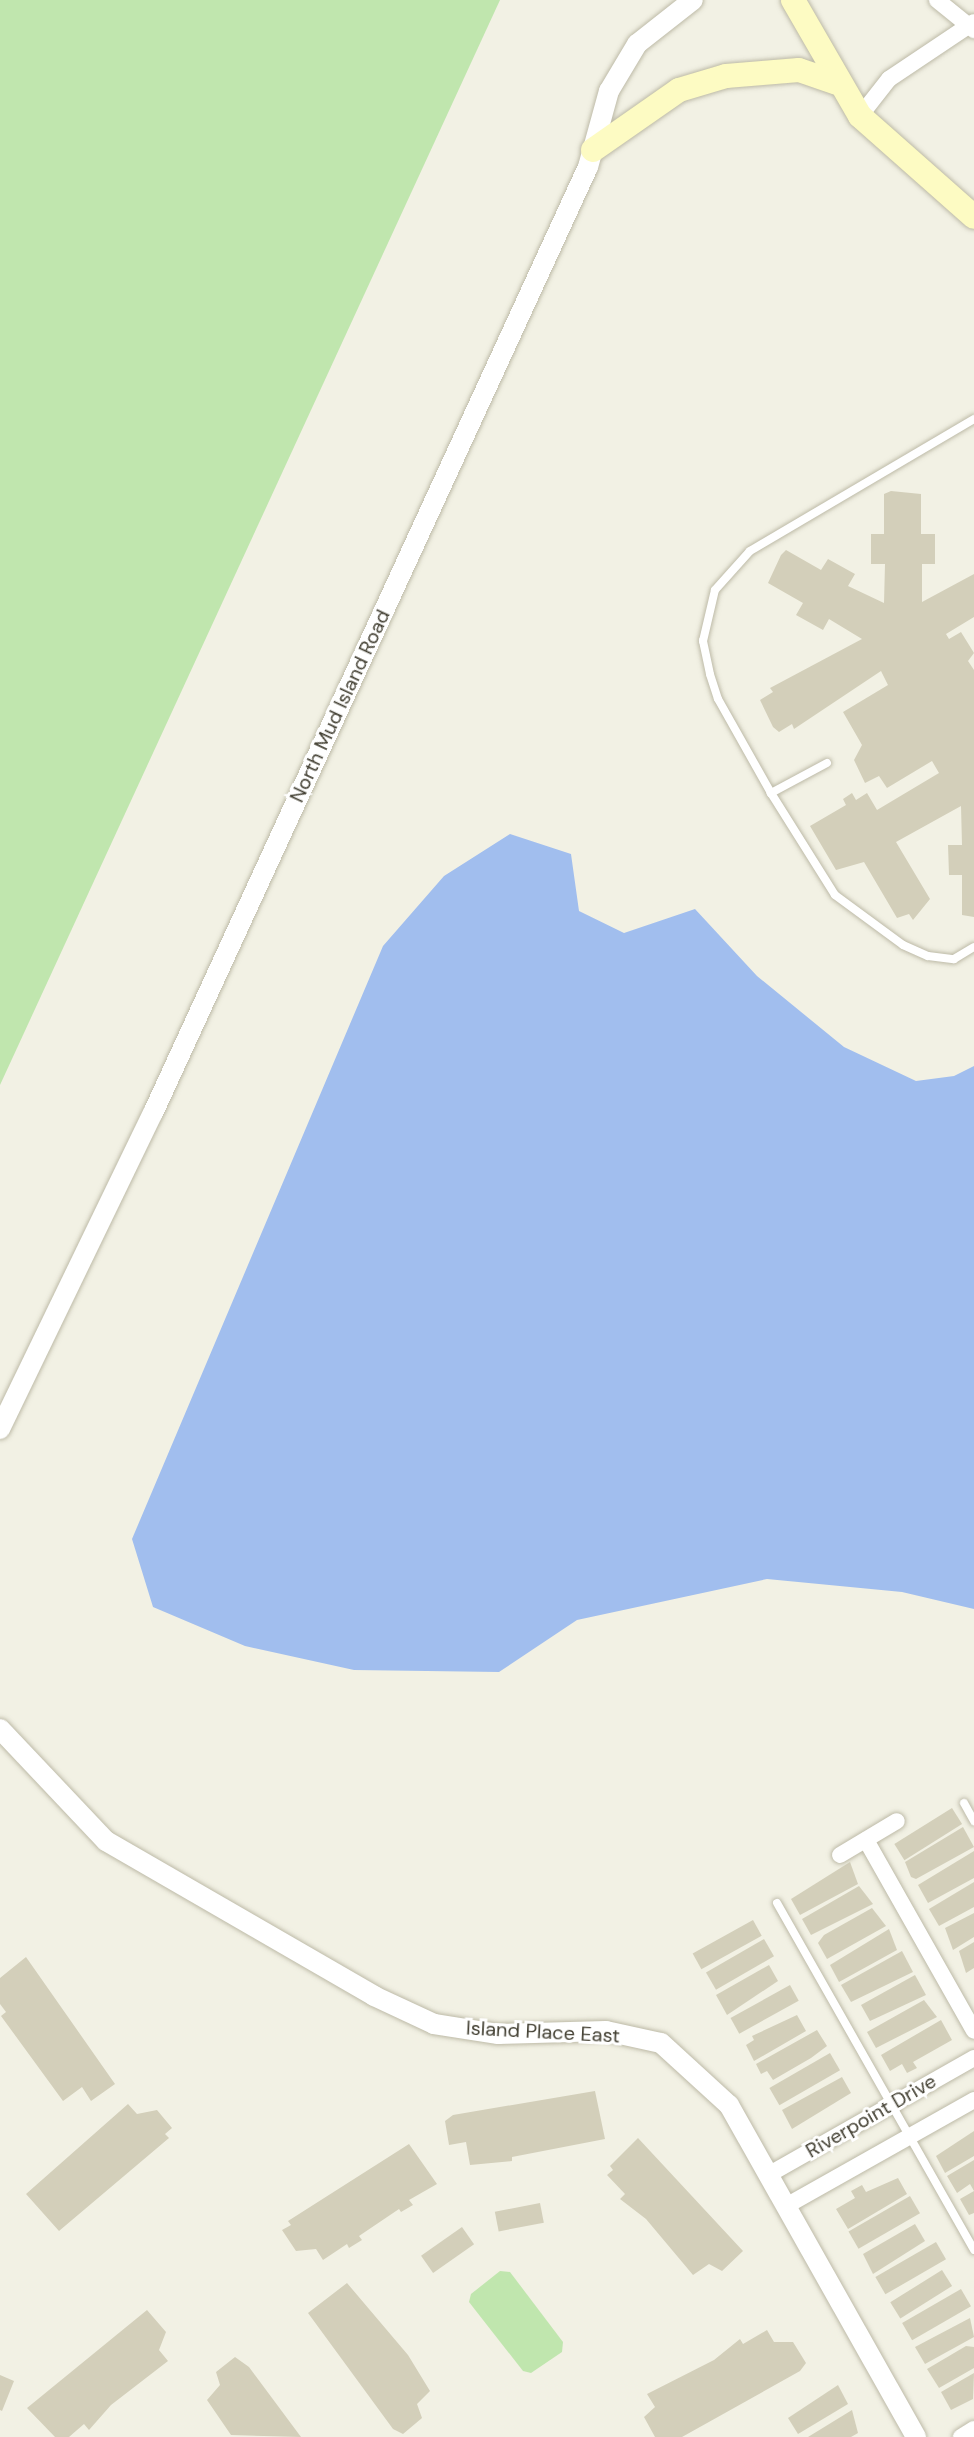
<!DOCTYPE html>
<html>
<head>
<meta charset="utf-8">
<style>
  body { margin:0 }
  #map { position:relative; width:974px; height:2437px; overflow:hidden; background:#f2f1e4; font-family:"DM Sans",sans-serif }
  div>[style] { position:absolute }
  .green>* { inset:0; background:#c0e6ae }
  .water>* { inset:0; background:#a1beee }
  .building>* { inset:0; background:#d3cfba; transform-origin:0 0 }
  .roads { filter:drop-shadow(0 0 2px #bdbaa7) drop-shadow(0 0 2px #bdbaa7) }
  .service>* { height:8px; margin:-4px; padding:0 4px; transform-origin:4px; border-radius:4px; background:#fff }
  .minor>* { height:16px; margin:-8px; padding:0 8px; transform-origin:8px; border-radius:8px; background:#fff }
  .tertiary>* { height:20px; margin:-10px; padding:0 10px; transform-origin:10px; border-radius:10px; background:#fff }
  .secondary>* { height:24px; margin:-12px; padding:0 12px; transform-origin:12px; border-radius:12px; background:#fdfbc3 }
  span { translate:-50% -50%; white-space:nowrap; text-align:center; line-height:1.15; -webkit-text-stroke:6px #fff; paint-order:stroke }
  .street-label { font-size:20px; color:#444134 }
</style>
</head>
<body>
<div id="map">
  <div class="green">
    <i style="clip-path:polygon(0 0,500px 0,0 1085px)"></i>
    <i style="clip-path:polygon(500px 2271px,510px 2272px,563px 2342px,562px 2352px,531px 2373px,523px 2371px,469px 2302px,471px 2294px)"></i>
  </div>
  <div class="water">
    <i style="clip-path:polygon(510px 834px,571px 854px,579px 911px,624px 933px,695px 909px,757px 976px,844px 1047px,916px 1081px,954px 1076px,974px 1066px,974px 1609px,902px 1592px,767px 1579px,577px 1620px,499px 1672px,354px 1670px,245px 1646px,153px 1607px,132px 1539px,383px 946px,444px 876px)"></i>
  </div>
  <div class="building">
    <i style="clip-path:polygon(891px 491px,921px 494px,921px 534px,935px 534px,935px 564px,922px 564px,922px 602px,974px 574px,974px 617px,946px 634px,949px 639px,961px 632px,974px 653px,968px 661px,974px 670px,974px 917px,962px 915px,962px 875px,949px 875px,948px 845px,962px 845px,961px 806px,896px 842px,930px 899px,913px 920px,909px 914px,897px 918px,864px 862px,836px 870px,810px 826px,846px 805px,843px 799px,852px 793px,856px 800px,867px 793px,877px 810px,939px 773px,932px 761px,887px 788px,879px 776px,865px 783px,854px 760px,862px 745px,843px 712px,888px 685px,881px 671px,794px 729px,792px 724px,779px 732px,773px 727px,760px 700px,773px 692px,770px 688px,862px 639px,829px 619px,823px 630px,796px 615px,803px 603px,768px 583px,781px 555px,786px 550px,821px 570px,828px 559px,855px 574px,848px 586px,884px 603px,885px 564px,871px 564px,871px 534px,884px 534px,884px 494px)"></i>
    <i style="left:952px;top:1808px;width:19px;height:68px;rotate:58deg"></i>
    <i style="clip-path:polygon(963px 1827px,974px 1847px,916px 1879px,911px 1877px,905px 1862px)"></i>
    <i style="clip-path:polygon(974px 1851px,974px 1878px,928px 1903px,918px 1885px)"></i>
    <i style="clip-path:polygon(850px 1862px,858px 1884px,800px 1915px,791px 1899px)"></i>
    <i style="clip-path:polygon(974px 1882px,974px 1907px,939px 1926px,929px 1909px)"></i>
    <i style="clip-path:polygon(859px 1886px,873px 1904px,811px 1935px,802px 1919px)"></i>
    <i style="clip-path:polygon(872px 1908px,886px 1926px,827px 1959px,818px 1943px,824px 1935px)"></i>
    <i style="clip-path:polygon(974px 1913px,974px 1937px,953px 1950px,945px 1928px)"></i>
    <i style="left:753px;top:1920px;width:18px;height:69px;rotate:61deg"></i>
    <i style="clip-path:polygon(889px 1929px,897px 1950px,839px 1982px,830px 1965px)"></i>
    <i style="left:764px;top:1939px;width:20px;height:67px;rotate:60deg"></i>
    <i style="clip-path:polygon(974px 1942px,974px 1968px,966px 1973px,959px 1951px)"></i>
    <i style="clip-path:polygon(902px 1951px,913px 1972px,851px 2002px,841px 1985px)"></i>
    <i style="clip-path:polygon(26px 1957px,115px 2084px,91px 2101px,82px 2087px,63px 2101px,1px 2016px,6px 2012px,0 2004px,0 1978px)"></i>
    <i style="clip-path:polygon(769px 1965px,778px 1981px,727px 2015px,716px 1995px)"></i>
    <i style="clip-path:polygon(915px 1975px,926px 1995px,870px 2021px,861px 2005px)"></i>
    <i style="left:790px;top:1985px;width:18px;height:68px;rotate:61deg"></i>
    <i style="clip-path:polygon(924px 2000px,937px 2017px,876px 2048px,867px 2032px)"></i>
    <i style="clip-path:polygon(797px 2015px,806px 2031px,754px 2061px,746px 2045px,754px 2040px,752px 2036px)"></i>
    <i style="clip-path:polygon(941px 2020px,952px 2040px,913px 2062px,917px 2068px,907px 2073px,902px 2064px,890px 2071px,881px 2055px)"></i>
    <i style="clip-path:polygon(817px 2030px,827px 2046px,811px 2058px,773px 2080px,767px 2071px,761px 2074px,756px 2064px)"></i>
    <i style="left:830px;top:2053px;width:20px;height:70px;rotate:60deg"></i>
    <i style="clip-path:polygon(842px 2077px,851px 2093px,792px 2129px,782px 2110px)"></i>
    <i style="clip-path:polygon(595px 2091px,605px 2139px,512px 2157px,512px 2161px,470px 2165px,466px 2142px,449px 2145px,445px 2121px,453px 2115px)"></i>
    <i style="clip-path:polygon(128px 2104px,137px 2114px,157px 2110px,172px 2128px,165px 2134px,169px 2138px,59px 2231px,26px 2194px)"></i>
    <i style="clip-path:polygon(974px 2131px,974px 2156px,945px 2173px,936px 2156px)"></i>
    <i style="clip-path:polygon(638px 2138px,743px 2251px,722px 2271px,709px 2264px,693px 2275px,646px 2219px,620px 2199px,625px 2194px,607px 2175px,613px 2170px,610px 2166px)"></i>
    <i style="clip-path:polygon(409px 2144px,437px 2184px,409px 2200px,413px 2205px,401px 2212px,399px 2209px,359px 2236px,362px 2240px,349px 2248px,347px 2244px,323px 2260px,316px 2249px,296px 2251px,282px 2230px,291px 2225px,288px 2221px)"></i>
    <i style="clip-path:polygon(974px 2160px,974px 2191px,970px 2184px,957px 2193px,947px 2176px)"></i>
    <i style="clip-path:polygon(898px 2178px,907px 2194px,848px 2229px,836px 2209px,855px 2198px,851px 2191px,862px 2185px,866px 2192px)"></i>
    <i style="clip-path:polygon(974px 2191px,974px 2213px,969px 2215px,960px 2199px)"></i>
    <i style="left:910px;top:2196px;width:20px;height:71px;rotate:60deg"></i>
    <i style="left:540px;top:2203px;width:20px;height:46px;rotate:79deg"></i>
    <i style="clip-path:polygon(915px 2224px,925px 2241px,873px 2274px,863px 2254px)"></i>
    <i style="left:462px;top:2227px;width:21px;height:50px;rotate:55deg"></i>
    <i style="left:936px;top:2242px;width:20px;height:70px;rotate:60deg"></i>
    <i style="left:942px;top:2270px;width:19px;height:61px;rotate:58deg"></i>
    <i style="clip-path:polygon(347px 2283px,408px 2355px,430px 2391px,417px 2404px,422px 2418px,403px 2434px,393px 2429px,308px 2313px)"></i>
    <i style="left:961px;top:2289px;width:20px;height:68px;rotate:60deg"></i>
    <i style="clip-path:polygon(147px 2310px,166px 2332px,159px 2350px,168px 2361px,111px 2405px,89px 2430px,84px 2424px,69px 2437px,55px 2437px,27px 2408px)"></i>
    <i style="clip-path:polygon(970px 2318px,974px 2337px,925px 2364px,915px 2347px)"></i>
    <i style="clip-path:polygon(767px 2330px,774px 2342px,793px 2342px,806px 2363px,800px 2371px,682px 2437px,655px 2437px,644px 2417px,655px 2407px,647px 2394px,714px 2360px,740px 2339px,743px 2344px)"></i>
    <i style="clip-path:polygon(966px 2346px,974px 2347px,974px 2368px,939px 2388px,927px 2369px)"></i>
    <i style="clip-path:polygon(235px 2357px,249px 2367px,301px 2437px,231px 2435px,207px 2400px,220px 2385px,216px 2372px)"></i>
    <i style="clip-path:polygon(974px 2373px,973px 2399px,951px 2410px,941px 2392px)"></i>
    <i style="clip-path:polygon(0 2375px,14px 2381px,2px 2411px,0 2410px)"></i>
    <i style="clip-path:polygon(838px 2385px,848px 2404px,798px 2434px,788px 2418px)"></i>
    <i style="clip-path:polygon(852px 2410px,858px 2433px,851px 2437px,808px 2437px)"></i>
  </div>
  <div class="roads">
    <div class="service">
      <i style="left:827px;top:763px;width:64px;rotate:151.8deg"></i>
      <i style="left:771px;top:793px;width:108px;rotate:-119.4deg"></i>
      <i style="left:718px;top:699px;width:26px;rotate:-108deg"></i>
      <i style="left:710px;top:674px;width:34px;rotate:-102deg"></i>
      <i style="left:703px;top:641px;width:52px;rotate:-76.8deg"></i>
      <i style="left:715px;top:590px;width:52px;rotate:-48.1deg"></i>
      <i style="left:750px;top:551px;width:260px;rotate:-30.5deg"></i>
      <i style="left:771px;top:793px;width:120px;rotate:57.9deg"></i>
      <i style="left:835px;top:895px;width:84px;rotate:36.3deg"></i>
      <i style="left:903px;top:945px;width:27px;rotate:24deg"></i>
      <i style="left:928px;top:956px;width:26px;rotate:7deg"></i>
      <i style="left:954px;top:959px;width:23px;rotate:-31deg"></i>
      <i style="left:964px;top:1803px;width:21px;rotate:61deg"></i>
      <i style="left:777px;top:1903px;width:399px;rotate:60.4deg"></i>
    </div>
    <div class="minor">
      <i style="left:937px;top:0;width:48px;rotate:39deg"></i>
      <i style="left:860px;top:116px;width:47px;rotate:-51.9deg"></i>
      <i style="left:889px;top:79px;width:102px;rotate:-33.8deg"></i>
      <i style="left:866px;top:1840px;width:219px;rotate:60.5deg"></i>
      <i style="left:840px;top:1855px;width:66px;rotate:-30.8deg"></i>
      <i style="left:768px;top:2175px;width:237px;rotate:-29.6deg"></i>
      <i style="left:786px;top:2206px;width:216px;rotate:-29.4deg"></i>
      <i style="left:961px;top:2437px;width:15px;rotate:-32deg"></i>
    </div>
    <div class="tertiary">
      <i style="left:0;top:1429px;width:351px;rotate:-64.2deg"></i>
      <i style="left:153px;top:1113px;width:1041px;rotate:-65.31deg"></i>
      <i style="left:588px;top:167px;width:79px;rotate:-74.6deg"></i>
      <i style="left:609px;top:91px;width:55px;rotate:-59.2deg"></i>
      <i style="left:637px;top:44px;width:71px;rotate:-38.2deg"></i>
      <i style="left:0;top:1729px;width:154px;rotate:46.6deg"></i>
      <i style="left:106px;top:1841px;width:310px;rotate:30deg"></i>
      <i style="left:374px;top:1996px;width:66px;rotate:25deg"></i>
      <i style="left:434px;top:2024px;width:65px;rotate:8.9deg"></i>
      <i style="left:498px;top:2034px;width:108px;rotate:-1.6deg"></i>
      <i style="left:606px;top:2031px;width:56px;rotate:12.3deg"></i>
      <i style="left:661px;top:2043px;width:92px;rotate:42.4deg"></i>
      <i style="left:729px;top:2105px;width:381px;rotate:60.6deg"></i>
    </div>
    <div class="secondary">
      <i style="left:793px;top:0;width:134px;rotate:60deg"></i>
      <i style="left:860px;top:116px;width:152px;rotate:41.5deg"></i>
      <i style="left:593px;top:150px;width:105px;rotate:-34.9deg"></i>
      <i style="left:679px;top:90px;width:49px;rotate:-16.6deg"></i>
      <i style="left:726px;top:76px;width:73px;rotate:-4.7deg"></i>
      <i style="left:799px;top:70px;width:39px;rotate:19deg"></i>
    </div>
  </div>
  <div class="street-label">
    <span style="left:340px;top:706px;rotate:-65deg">North Mud Island Road</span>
    <span style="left:543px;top:2032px;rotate:3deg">Island Place East</span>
    <span style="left:871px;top:2116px;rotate:-30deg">Riverpoint Drive</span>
  </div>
</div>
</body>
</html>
